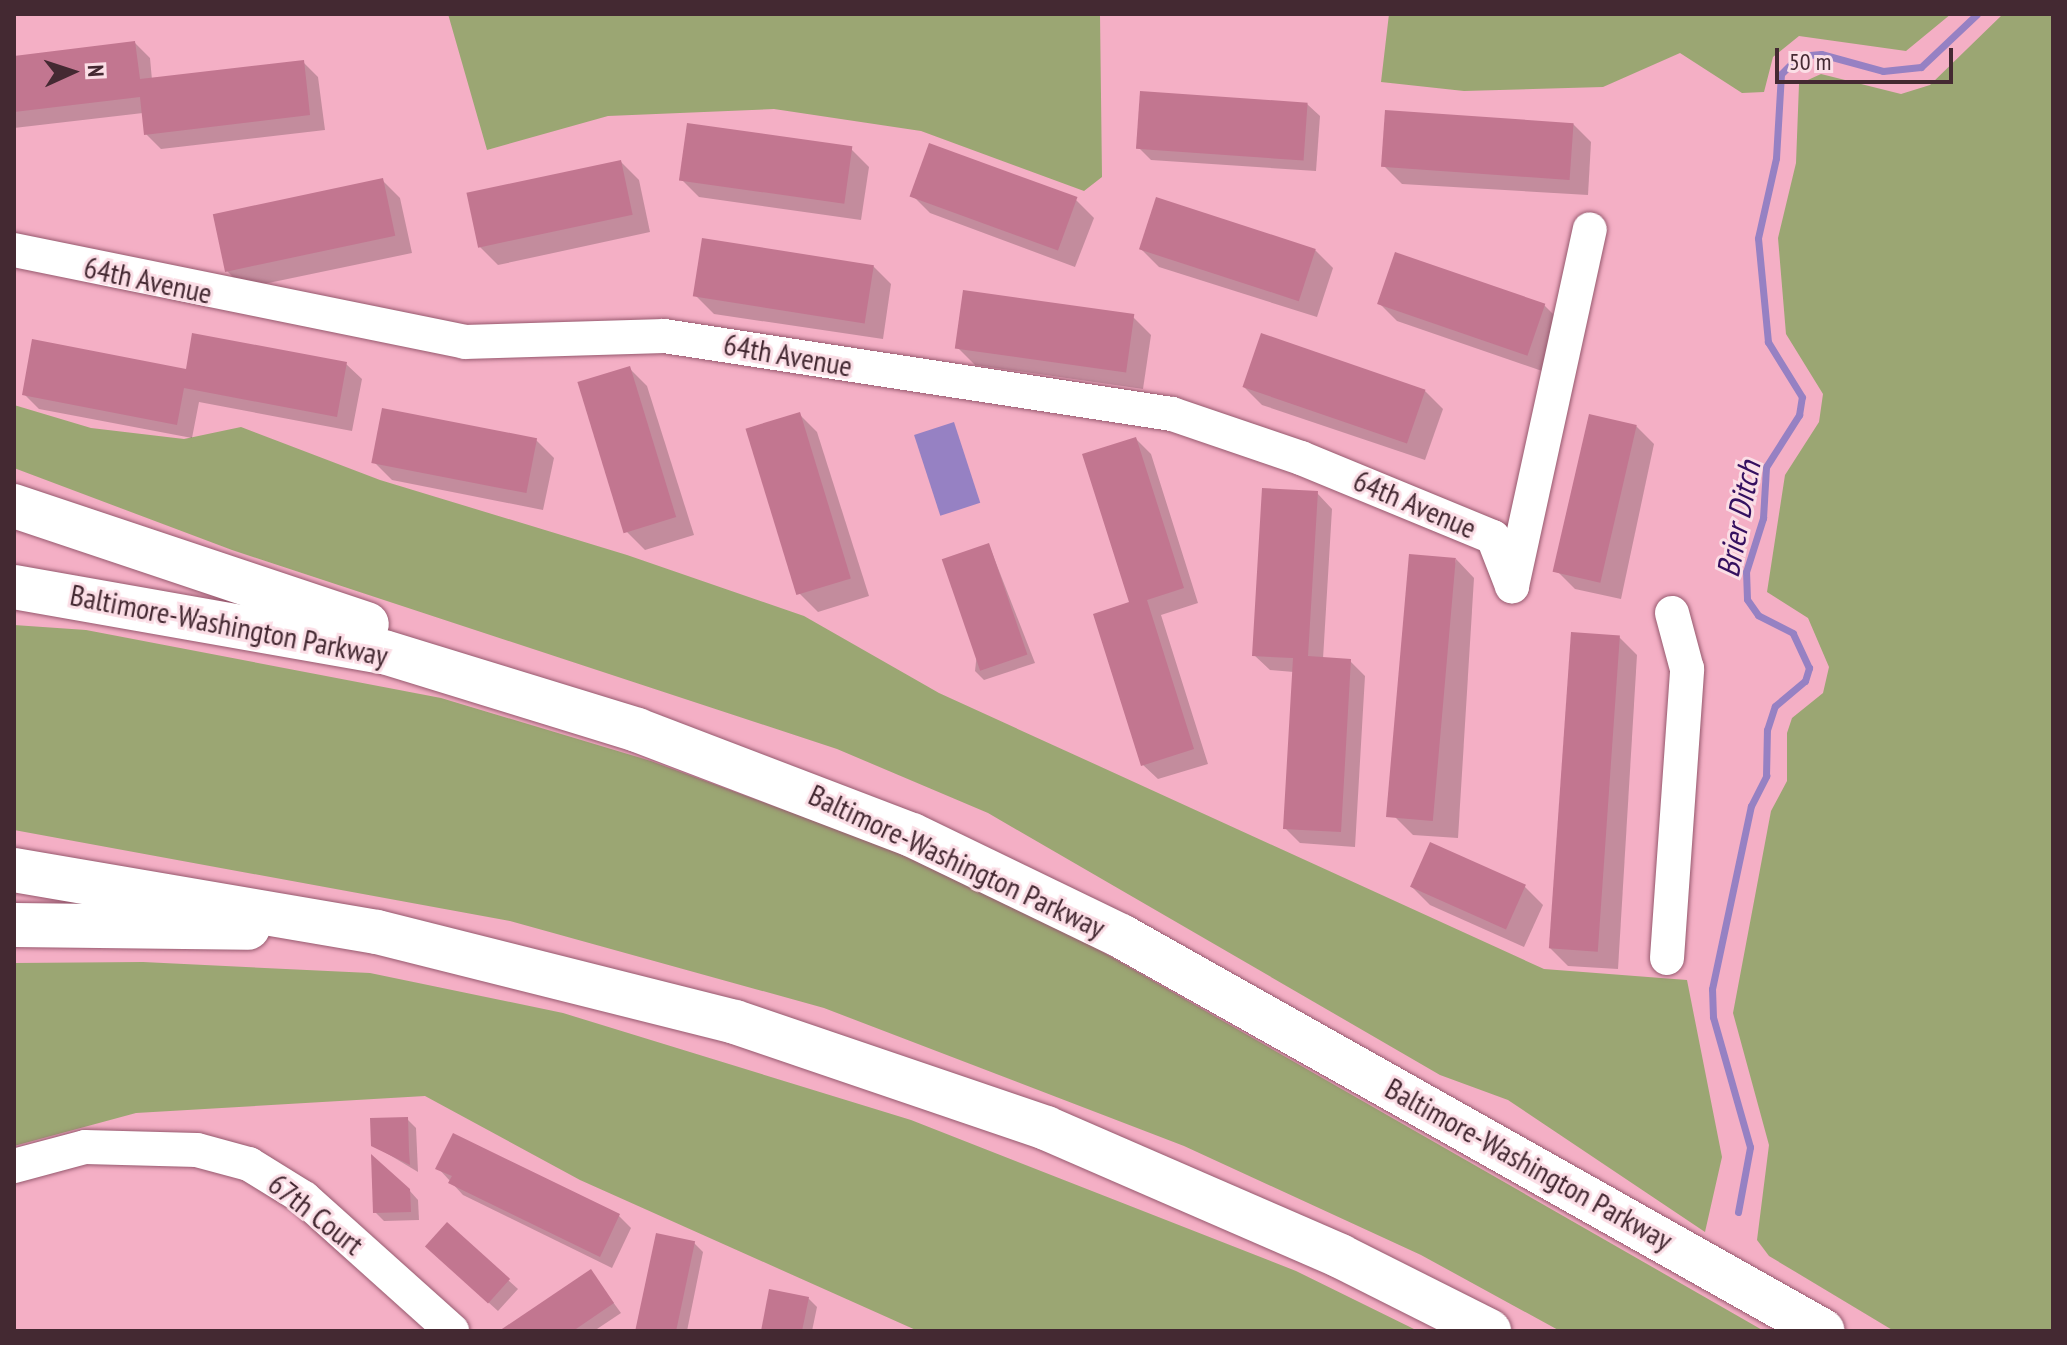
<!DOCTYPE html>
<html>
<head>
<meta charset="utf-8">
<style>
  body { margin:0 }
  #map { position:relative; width:2067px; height:1345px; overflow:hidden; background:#f4afc5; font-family:"PT Sans Narrow",sans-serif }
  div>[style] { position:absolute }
  .green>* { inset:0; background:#9ba673 }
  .water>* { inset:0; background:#9681c3; transform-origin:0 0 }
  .shadow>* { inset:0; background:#0003 }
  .stream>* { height:7px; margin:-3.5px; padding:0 3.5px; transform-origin:3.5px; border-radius:3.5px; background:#9681c3 }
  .building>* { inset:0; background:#c27690; transform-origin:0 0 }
  .roads { filter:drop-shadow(0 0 2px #96596e) drop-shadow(0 0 2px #96596e) }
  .minor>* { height:34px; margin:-17px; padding:0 17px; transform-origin:17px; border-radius:17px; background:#fff }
  .highway>* { height:44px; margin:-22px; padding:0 22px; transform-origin:22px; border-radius:22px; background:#fff }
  span { translate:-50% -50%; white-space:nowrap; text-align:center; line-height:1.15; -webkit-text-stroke:6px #fbdee6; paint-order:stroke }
  .street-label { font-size:30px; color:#442932 }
  .water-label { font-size:32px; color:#340f5f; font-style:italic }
  .frame { position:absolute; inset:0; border:16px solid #442932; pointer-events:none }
  .north { position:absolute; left:32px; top:32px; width:80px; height:80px; -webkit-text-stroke:6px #fbdee6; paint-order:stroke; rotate:87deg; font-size:22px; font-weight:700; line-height:32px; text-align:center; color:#442932 }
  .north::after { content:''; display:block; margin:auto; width:28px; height:36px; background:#442932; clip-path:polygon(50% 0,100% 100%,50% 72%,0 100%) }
  .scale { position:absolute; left:1775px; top:48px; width:178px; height:36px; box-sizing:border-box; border:4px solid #442932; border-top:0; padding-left:10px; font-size:24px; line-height:28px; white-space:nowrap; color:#442932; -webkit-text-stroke:6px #fbdee6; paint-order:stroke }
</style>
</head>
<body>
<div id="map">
  <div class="green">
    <i style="clip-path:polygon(448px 14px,1100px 14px,1102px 177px,1084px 191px,921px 131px,774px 109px,608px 116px,487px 150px)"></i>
    <i style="clip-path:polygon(1389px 14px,1951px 14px,1906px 51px,1799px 36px,1773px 57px,1764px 92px,1742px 93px,1680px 53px,1603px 87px,1464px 91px,1381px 82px)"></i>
    <i style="clip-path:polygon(2003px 14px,2053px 14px,2053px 1331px,1894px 1331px,1769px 1256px,1757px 1240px,1769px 1145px,1733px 1013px,1771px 811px,1787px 781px,1787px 733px,1792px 718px,1823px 693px,1829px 667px,1808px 618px,1767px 592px,1785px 475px,1819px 422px,1823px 394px,1786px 334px,1778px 238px,1796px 163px,1799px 84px,1821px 74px,1901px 94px,1930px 85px)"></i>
    <i style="clip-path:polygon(14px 405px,91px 428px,184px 439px,241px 427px,380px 480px,627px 555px,804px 616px,939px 693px,1544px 969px,1687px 980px,1722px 1157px,1705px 1232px,1508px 1100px,1440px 1075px,988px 813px,837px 749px,232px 550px,14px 468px)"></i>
    <i style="clip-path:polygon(14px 625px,86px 630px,441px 698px,651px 761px,885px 847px,1073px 935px,1764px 1331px,1560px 1331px,1421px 1255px,1184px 1146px,824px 1008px,510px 921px,14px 830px)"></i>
    <i style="clip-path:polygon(143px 962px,370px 973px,563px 1013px,911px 1120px,1296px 1271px,1418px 1331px,918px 1331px,580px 1180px,425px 1096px,136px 1113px,14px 1146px,14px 963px)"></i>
  </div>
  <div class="water">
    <i style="left:954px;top:422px;width:85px;height:42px;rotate:72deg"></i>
  </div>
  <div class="shadow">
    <i style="clip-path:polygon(135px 43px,150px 58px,152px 80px,303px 62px,318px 77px,325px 130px,161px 149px,146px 134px,143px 113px,14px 128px,14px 58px)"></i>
    <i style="clip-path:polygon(1307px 104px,1320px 116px,1316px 171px,1151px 160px,1139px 148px)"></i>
    <i style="clip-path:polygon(1573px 124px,1591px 142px,1588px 195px,1402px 184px,1384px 166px)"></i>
    <i style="clip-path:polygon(851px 149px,869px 167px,861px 220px,699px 197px,681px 179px)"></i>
    <i style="clip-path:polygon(621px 162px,639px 180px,650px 232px,498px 265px,480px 247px)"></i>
    <i style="clip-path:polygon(382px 180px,400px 198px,412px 253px,244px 288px,226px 270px)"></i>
    <i style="clip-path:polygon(912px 195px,1076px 200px,1094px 218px,1075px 267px,930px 213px)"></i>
    <i style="clip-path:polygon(1141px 249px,1315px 250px,1333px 268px,1317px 317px,1159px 267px)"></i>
    <i style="clip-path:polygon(873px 266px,891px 284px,883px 339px,714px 314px,696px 296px)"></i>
    <i style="clip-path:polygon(1379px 303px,1544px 305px,1562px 323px,1545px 372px,1397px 321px)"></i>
    <i style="clip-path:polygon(1133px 317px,1151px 335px,1143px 389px,975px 365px,957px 347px)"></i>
    <i style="clip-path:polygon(346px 364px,362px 379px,352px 431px,199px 402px,192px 438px,39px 409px,24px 394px)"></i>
    <i style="clip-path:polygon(629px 368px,647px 386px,694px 535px,645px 550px,627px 532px)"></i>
    <i style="clip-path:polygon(1244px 387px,1425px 391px,1443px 409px,1425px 460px,1262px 405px)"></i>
    <i style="clip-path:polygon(799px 414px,817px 432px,869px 596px,818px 612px,800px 594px)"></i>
    <i style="clip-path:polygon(1636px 426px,1654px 444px,1621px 599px,1575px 589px,1557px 571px)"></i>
    <i style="clip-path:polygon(1136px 439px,1151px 454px,1198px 603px,1161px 615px,1208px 764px,1158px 779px,1142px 764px)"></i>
    <i style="clip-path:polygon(536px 440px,554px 458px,543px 510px,392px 480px,374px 462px)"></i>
    <i style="clip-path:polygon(1317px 493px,1332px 509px,1323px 659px,1350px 661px,1365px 676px,1355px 847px,1300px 843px,1285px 828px,1294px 672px,1270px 670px,1254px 655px)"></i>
    <i style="clip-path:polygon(989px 545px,1035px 663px,984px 680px,975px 671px)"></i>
    <i style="clip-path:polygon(1456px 559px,1474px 578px,1458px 838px,1413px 835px,1395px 817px)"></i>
    <i style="clip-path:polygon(1619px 637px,1637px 655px,1618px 969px,1568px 966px,1550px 948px)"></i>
    <i style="clip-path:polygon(1412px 887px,1525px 887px,1543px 905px,1524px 947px,1430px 905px)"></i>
    <i style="clip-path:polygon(407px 1119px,416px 1128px,418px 1172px,373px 1145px)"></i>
    <i style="clip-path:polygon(438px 1168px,619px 1216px,631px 1228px,612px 1268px,463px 1195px)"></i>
    <i style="clip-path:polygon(409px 1190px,418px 1200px,419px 1220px,384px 1221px,375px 1212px)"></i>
    <i style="clip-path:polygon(447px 1225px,518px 1289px,498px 1311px,437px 1256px)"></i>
    <i style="clip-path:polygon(694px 1243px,703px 1252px,687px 1331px,638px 1331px)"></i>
    <i style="clip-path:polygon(591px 1272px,621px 1313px,594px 1331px,523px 1331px)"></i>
    <i style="clip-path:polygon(808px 1298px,817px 1307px,812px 1331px,763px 1331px)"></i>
  </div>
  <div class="stream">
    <i style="left:1738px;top:1212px;width:66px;rotate:-79.5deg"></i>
    <i style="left:1750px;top:1147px;width:135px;rotate:-105.9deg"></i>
    <i style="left:1713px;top:1017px;width:28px;rotate:-92deg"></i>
    <i style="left:1712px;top:989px;width:187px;rotate:-78deg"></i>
    <i style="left:1751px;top:806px;width:34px;rotate:-63deg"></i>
    <i style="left:1766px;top:776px;width:46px;rotate:-88.8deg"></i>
    <i style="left:1767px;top:730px;width:25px;rotate:-72deg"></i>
    <i style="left:1775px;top:706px;width:39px;rotate:-40deg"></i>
    <i style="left:1805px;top:681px;width:14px;rotate:-73deg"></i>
    <i style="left:1809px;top:668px;width:38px;rotate:-115deg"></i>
    <i style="left:1793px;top:633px;width:39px;rotate:-153deg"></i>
    <i style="left:1758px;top:615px;width:19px;rotate:-125deg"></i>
    <i style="left:1747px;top:599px;width:27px;rotate:-92deg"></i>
    <i style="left:1746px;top:572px;width:57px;rotate:-72.5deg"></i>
    <i style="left:1763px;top:518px;width:51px;rotate:-86.6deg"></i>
    <i style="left:1766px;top:467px;width:62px;rotate:-57.6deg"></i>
    <i style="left:1799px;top:415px;width:18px;rotate:-81deg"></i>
    <i style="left:1802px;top:397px;width:65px;rotate:-121.7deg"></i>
    <i style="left:1768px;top:342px;width:104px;rotate:-95.5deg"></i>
    <i style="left:1758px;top:238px;width:82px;rotate:-77.3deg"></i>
    <i style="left:1776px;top:158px;width:84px;rotate:-86.6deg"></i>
    <i style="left:1781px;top:74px;width:25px;rotate:-45deg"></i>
    <i style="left:1799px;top:56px;width:22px;rotate:-5deg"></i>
    <i style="left:1821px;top:54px;width:64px;rotate:15.3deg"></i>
    <i style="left:1883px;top:71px;width:38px;rotate:-6deg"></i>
    <i style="left:1921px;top:67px;width:77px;rotate:-43.4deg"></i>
  </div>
  <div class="building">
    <i style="clip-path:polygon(135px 41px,140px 79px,304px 60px,310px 115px,144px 135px,140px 97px,14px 112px,14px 56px)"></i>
    <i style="left:1140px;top:91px;width:168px;height:58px;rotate:4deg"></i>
    <i style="left:1385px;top:110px;width:189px;height:57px;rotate:4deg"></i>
    <i style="left:687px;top:123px;width:167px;height:58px;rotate:8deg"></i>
    <i style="left:929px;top:143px;width:158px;height:57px;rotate:20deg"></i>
    <i style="left:621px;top:160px;width:56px;height:158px;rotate:78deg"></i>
    <i style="left:383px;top:178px;width:59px;height:174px;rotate:78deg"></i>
    <i style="left:1156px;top:197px;width:168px;height:55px;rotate:18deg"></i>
    <i style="left:702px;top:238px;width:174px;height:59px;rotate:9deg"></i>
    <i style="left:1395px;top:252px;width:159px;height:55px;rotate:19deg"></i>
    <i style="left:963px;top:290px;width:173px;height:59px;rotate:8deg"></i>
    <i style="clip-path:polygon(192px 333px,347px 362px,337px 417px,184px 388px,177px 425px,22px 395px,32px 339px,186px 369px)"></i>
    <i style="left:1261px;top:333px;width:174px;height:57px;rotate:19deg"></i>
    <i style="left:630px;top:366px;width:158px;height:55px;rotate:73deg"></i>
    <i style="left:382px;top:408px;width:158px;height:56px;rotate:11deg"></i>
    <i style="left:800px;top:412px;width:174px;height:57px;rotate:73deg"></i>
    <i style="left:1589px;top:414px;width:49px;height:162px;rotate:13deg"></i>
    <i style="clip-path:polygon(1136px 437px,1184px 588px,1147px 600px,1194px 749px,1141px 766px,1093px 614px,1129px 602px,1082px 454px)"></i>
    <i style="clip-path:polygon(1262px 488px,1318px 491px,1308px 656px,1351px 659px,1341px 832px,1283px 829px,1293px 658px,1252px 656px)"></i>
    <i style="left:989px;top:543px;width:118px;height:50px;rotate:71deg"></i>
    <i style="left:1409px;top:554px;width:47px;height:264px;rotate:5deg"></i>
    <i style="left:1571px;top:632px;width:49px;height:317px;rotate:4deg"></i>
    <i style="left:1430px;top:842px;width:105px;height:49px;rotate:24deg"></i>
    <i style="clip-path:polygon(408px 1117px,409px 1151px,410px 1165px,371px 1146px,370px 1118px)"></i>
    <i style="clip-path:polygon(453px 1133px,620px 1214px,600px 1257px,448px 1183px,452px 1176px,435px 1169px)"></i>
    <i style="clip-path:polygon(371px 1154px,410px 1189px,411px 1212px,373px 1213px)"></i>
    <i style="left:447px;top:1222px;width:85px;height:33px;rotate:42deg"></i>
    <i style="left:656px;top:1233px;width:40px;height:100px;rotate:12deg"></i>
    <i style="clip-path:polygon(591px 1269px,614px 1303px,573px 1331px,499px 1331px)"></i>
    <i style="clip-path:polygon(769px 1289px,809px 1297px,802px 1331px,761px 1331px)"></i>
  </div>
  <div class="roads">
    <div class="minor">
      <i style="left:14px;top:250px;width:460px;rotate:11.5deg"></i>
      <i style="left:465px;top:342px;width:199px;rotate:-1.7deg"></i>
      <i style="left:664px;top:336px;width:514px;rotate:8.73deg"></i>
      <i style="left:1172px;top:414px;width:136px;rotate:18.8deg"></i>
      <i style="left:1301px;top:458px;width:208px;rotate:22.4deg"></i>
      <i style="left:1493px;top:537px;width:53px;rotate:68.8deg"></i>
      <i style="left:1512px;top:586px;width:365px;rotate:-77.7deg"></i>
      <i style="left:1667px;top:958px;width:290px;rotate:-86deg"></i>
      <i style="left:1687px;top:669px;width:58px;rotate:-105deg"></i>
      <i style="left:14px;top:1166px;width:73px;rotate:-15deg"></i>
      <i style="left:85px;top:1147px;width:112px;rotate:1.5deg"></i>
      <i style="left:197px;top:1150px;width:54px;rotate:15.1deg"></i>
      <i style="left:249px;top:1164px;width:65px;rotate:31.7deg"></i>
      <i style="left:304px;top:1198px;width:199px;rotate:41.9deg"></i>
    </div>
    <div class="highway">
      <i style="left:14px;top:506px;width:372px;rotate:18.5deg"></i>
      <i style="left:14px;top:587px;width:376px;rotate:10deg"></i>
      <i style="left:384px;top:652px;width:265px;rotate:17.1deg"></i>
      <i style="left:637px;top:730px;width:294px;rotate:20.9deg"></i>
      <i style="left:912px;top:835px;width:232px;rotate:25.8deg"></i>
      <i style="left:1121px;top:936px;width:805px;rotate:29.37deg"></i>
      <i style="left:14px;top:870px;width:368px;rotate:9.7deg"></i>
      <i style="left:377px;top:932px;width:369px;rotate:14.1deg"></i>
      <i style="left:735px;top:1022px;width:329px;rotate:18.8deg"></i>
      <i style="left:1046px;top:1128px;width:321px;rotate:23.5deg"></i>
      <i style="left:1340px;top:1256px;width:167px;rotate:26.7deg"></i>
      <i style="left:14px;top:925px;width:234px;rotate:0.7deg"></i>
    </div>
  </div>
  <div class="street-label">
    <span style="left:148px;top:280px;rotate:12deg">64th Avenue</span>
    <span style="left:788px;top:355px;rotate:10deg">64th Avenue</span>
    <span style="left:1415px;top:504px;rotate:23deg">64th Avenue</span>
    <span style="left:229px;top:625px;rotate:11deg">Baltimore-Washington Parkway</span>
    <span style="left:957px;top:861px;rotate:25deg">Baltimore-Washington Parkway</span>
    <span style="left:1529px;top:1164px;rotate:29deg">Baltimore-Washington Parkway</span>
    <span style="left:316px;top:1214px;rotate:38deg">67th Court</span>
  </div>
  <div class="water-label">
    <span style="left:1738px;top:519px;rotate:-79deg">Brier Ditch</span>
  </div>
  <div class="frame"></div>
  <div class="north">N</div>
  <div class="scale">50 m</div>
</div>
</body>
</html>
